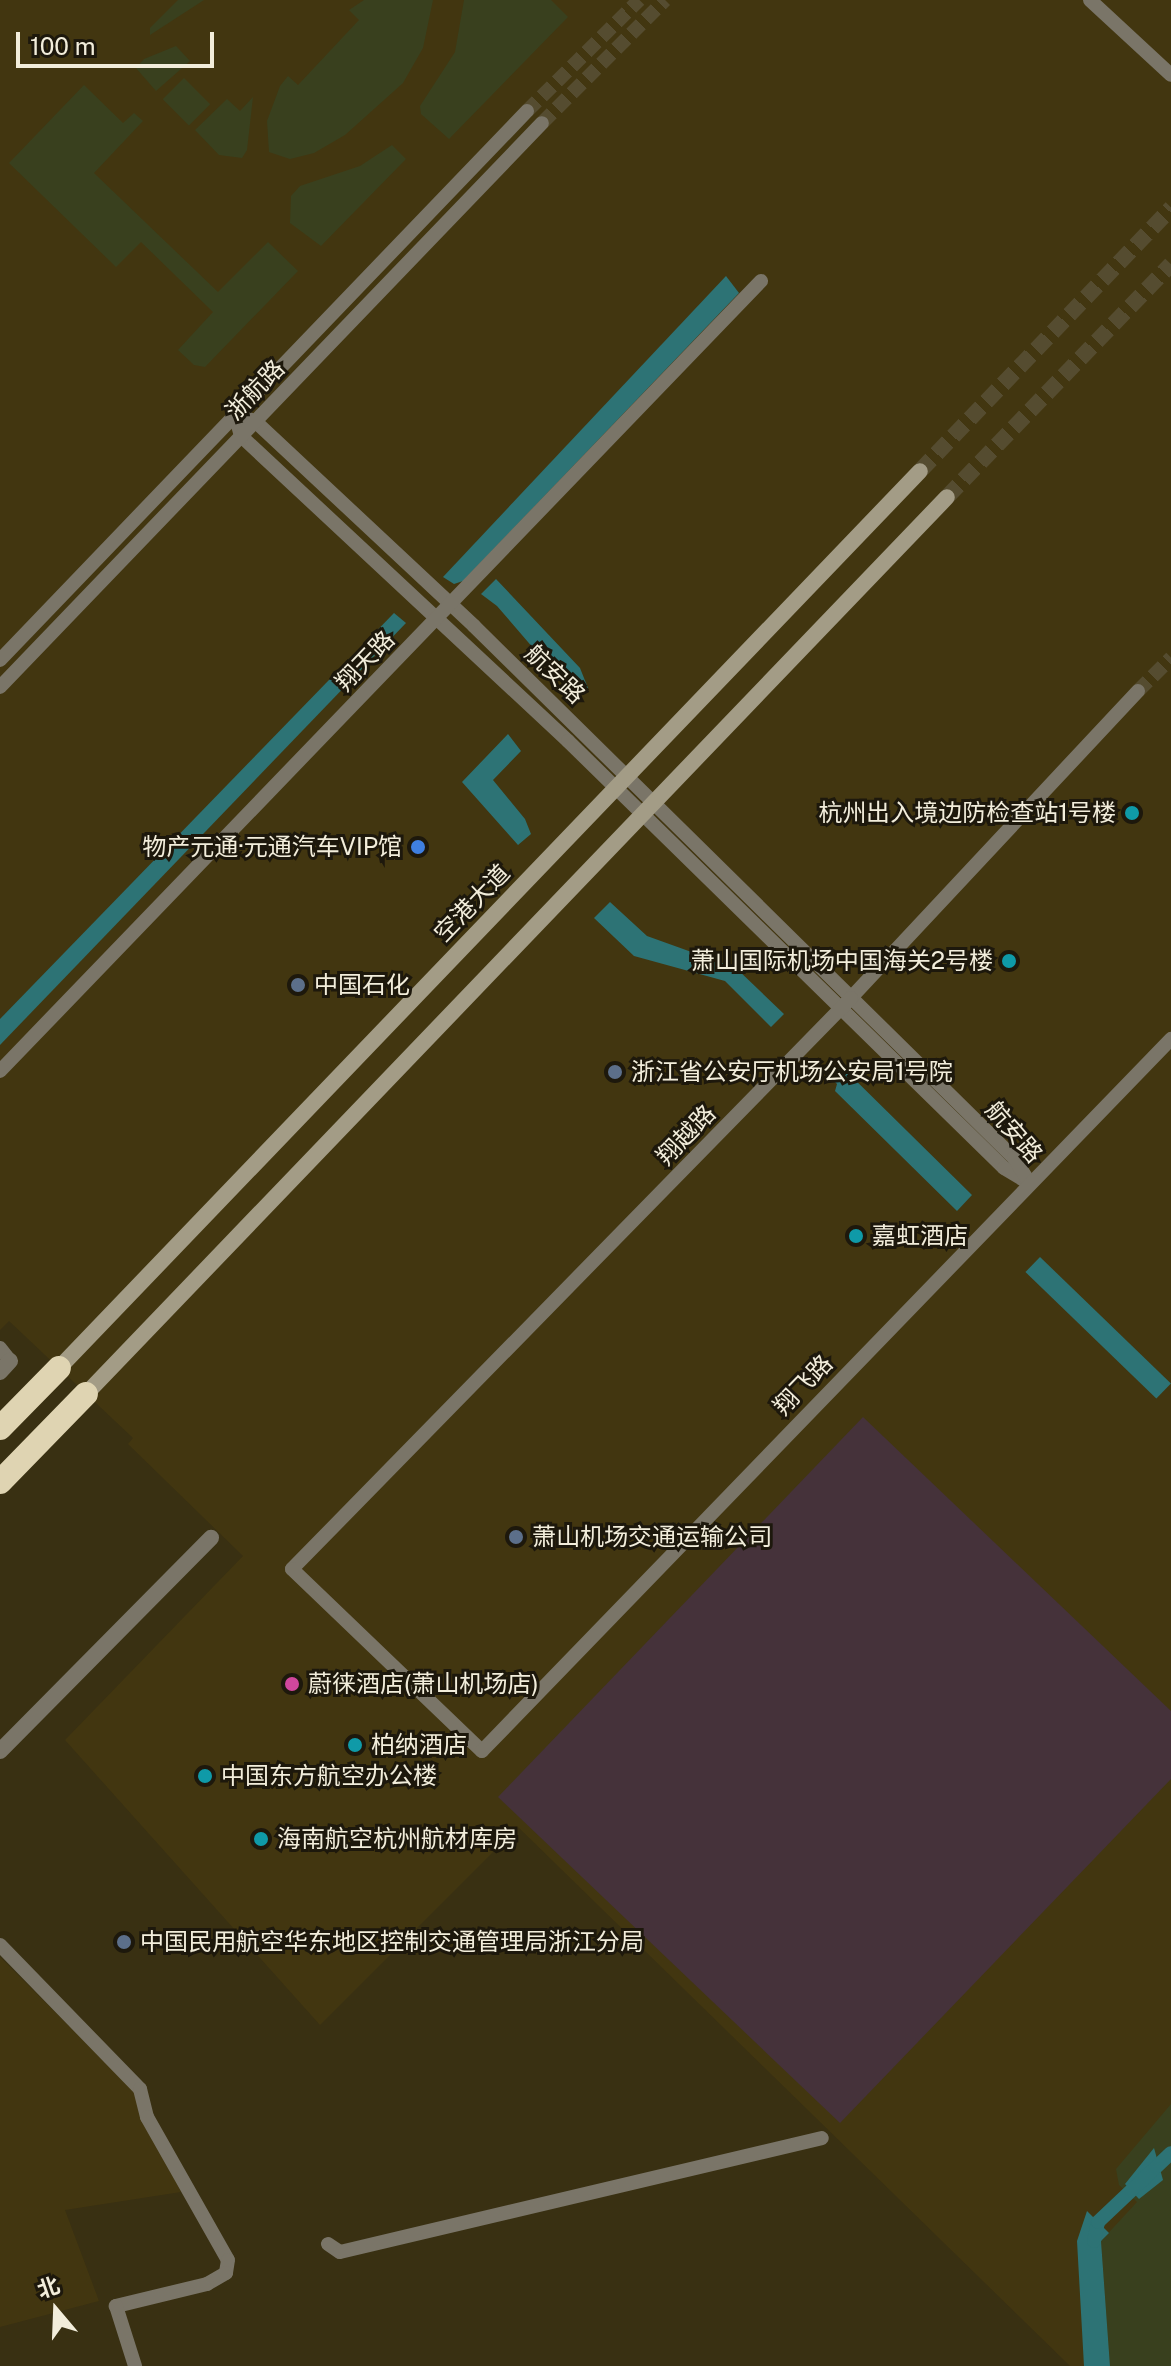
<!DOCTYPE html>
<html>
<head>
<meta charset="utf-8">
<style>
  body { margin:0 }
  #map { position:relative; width:1171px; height:2366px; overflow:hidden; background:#393012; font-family:"Public Sans","Noto Sans SC",sans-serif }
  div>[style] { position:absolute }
  .built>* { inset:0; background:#423610 }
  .industrial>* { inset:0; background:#45323a }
  .green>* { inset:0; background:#39401e; transform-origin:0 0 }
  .water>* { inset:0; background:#2d7375; transform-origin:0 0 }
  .canal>* { height:14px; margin:-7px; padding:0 7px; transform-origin:7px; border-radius:7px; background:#2d7375 }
  .minor-tunnel>* { height:14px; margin-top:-7px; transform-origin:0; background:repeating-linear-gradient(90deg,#554c30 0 14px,transparent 0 21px) }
  .secondary-tunnel>* { height:16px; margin-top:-8px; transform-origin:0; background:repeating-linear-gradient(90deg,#554c30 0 16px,transparent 0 24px) }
  .minor>* { height:14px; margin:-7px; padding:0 7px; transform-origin:7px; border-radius:7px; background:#7a7568 }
  .tertiary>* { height:16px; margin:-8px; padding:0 8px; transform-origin:8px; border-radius:8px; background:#7a7568 }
  .secondary>* { height:16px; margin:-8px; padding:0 8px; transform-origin:8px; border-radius:8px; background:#a39c86 }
  .motorway>* { height:24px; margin:-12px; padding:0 12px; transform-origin:12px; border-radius:12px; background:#dfd4b2 }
  .dots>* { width:22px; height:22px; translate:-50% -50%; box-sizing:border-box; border:4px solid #1d180c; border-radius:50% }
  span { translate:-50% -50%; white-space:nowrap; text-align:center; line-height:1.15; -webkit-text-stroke:6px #1d180c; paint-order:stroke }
  .street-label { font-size:24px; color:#f2eddb }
  .poi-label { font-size:24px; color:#f2eddb }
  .right { translate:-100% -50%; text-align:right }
  .left { translate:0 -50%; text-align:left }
  .north { position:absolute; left:16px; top:2270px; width:80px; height:80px; -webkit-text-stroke:6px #1d180c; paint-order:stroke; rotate:341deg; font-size:22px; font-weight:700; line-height:32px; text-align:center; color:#f2eddb }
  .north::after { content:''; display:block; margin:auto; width:28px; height:36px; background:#f2eddb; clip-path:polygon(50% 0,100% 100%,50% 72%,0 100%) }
  .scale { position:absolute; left:16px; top:32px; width:198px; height:36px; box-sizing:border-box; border:4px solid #f2eddb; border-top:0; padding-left:10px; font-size:24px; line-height:28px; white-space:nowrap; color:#f2eddb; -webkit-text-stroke:6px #1d180c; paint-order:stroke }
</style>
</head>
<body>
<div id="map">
  <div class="built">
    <i style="clip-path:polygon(0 0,1171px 0,1171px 2366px,1070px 2366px,518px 1827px,320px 2025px,65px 1740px,243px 1556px,128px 1444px,133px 1438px,9px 1321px,0 1330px)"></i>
    <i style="clip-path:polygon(0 1957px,136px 2093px,143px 2118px,181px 2192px,65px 2210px,99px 2301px,0 2327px)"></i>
  </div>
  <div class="industrial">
    <i style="clip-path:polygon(863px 1417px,1171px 1711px,1171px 1779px,840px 2123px,498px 1797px)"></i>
  </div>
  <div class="green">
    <i style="clip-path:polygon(178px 0,204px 0,150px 35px,150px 28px)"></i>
    <i style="clip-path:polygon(364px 0,433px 0,423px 48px,403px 83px,345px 135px,314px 153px,290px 159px,269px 152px,267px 121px,280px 86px,288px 76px,298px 85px,359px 20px,349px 10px)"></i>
    <i style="clip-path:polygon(464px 0,551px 0,568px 17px,449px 139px,421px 114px,420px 106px,455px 52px)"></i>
    <i style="clip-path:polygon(176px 46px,190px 61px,156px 91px,136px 68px,144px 59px)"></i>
    <i style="left:184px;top:78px;width:37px;height:30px;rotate:45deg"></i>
    <i style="clip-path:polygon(84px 85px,123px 123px,134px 113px,143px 121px,94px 173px,218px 292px,268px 242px,298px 271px,205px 367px,194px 365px,178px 350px,213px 312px,141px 242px,116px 267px,9px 163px)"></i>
    <i style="clip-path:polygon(253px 97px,247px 150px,242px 158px,219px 155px,195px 130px,227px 99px,240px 111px)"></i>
    <i style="clip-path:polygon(392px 145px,406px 159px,321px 246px,290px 223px,291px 196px,300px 186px,360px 166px)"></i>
    <i style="clip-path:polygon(1171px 2104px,1171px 2366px,1110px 2366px,1101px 2241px,1137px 2202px,1119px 2185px,1116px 2169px)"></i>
  </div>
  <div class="water">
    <i style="clip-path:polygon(726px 276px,739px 293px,463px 581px,454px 584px,443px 577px)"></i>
    <i style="clip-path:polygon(496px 579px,580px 668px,588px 688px,577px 699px,497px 606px,481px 594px)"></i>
    <i style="clip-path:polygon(394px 613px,406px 623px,0 1045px,0 1019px)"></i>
    <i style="clip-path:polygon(508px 734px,521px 751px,493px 780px,525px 819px,531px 834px,518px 845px,462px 782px)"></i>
    <i style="clip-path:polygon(610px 902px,647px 936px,736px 968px,784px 1014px,771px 1027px,725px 981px,634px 956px,594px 918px)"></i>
    <i style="clip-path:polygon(840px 1065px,972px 1195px,957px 1211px,835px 1091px,837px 1084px,829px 1076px)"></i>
    <i style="left:1040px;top:1257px;width:182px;height:21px;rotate:44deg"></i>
    <i style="clip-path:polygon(1154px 2148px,1163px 2180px,1139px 2199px,1125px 2184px)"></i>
    <i style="clip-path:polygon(1087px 2211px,1109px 2233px,1101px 2241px,1110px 2366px,1084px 2366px,1077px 2241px)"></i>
  </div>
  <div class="canal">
    <i style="left:1094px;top:2241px;width:19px;rotate:-78deg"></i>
    <i style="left:1098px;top:2222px;width:100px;rotate:-43.4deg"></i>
  </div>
  <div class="minor-tunnel">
    <i style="left:527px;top:111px;width:158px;rotate:-44.7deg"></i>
    <i style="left:542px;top:123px;width:174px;rotate:-45deg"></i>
    <i style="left:1138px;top:691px;width:47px;rotate:-45deg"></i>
  </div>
  <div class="secondary-tunnel">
    <i style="left:920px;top:471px;width:364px;rotate:-46.3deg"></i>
    <i style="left:947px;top:497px;width:323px;rotate:-46.1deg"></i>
  </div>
  <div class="minor">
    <i style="left:1090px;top:0;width:110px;rotate:42.8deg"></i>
    <i style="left:235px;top:415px;width:22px;rotate:74deg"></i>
    <i style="left:241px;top:436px;width:447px;rotate:43deg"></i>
    <i style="left:568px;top:741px;width:610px;rotate:44.4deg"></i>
    <i style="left:1004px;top:1168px;width:29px;rotate:31deg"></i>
    <i style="left:235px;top:415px;width:21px;rotate:17deg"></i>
    <i style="left:255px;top:421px;width:300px;rotate:43.1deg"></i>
    <i style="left:474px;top:626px;width:758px;rotate:44.57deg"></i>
    <i style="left:1014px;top:1158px;width:25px;rotate:58deg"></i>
    <i style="left:0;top:660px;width:761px;rotate:-46.17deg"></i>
    <i style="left:0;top:687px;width:782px;rotate:-46.14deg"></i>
    <i style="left:1138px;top:691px;width:420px;rotate:133.1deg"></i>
    <i style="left:851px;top:998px;width:799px;rotate:134.39deg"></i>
    <i style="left:292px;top:1569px;width:263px;rotate:43.8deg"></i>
    <i style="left:482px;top:1751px;width:991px;rotate:-45.94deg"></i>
    <i style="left:0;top:1071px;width:1097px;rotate:-46.07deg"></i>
    <i style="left:0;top:1348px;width:16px;rotate:52deg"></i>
    <i style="left:0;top:1945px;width:201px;rotate:45.8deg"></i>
    <i style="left:140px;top:2089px;width:29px;rotate:76deg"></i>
    <i style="left:147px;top:2117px;width:164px;rotate:60.5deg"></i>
    <i style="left:228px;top:2260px;width:13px;rotate:99deg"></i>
    <i style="left:226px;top:2273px;width:22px;rotate:150deg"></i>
    <i style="left:207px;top:2284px;width:94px;rotate:166.4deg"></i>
    <i style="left:116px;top:2306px;width:63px;rotate:72.4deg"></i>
    <i style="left:328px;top:2244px;width:14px;rotate:34deg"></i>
    <i style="left:340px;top:2252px;width:495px;rotate:-13.3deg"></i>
  </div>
  <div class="tertiary">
    <i style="left:0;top:1372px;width:15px;rotate:-48deg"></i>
    <i style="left:0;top:1751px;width:300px;rotate:-45.3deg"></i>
  </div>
  <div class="secondary">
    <i style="left:59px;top:1368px;width:1243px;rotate:-46.17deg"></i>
    <i style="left:86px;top:1394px;width:1243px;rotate:-46.17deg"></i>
  </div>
  <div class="motorway">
    <i style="left:0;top:1428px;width:84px;rotate:-45.5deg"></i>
    <i style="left:0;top:1482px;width:123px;rotate:-45.7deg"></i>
  </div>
  <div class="dots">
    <i style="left:1132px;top:813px;background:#0f9aa8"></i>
    <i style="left:418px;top:847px;background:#3f7fe0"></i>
    <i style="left:1009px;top:961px;background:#0f9aa8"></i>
    <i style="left:298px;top:985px;background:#5c6f8a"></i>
    <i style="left:615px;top:1072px;background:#5c6f8a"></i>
    <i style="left:856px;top:1236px;background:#0f9aa8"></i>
    <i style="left:516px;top:1537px;background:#5c6f8a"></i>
    <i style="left:292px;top:1684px;background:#d1479c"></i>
    <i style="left:355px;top:1745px;background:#0f9aa8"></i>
    <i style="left:205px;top:1776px;background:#0f9aa8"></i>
    <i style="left:261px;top:1839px;background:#0f9aa8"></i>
    <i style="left:124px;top:1942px;background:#5c6f8a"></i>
  </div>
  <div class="street-label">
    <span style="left:255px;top:390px;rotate:-46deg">浙航路</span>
    <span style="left:365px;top:661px;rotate:-46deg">翔天路</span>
    <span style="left:555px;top:674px;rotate:44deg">航安路</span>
    <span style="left:472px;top:903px;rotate:-46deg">空港大道</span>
    <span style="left:1014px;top:1132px;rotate:49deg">航安路</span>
    <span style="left:686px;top:1135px;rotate:-46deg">翔越路</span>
    <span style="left:803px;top:1385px;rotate:-46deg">翔飞路</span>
  </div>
  <div class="poi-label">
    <span class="right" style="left:1116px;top:813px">杭州出入境边防检查站1号楼</span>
    <span class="right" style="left:402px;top:847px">物产元通·元通汽车VIP馆</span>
    <span class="right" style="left:993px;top:961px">萧山国际机场中国海关2号楼</span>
    <span class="left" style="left:314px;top:985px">中国石化</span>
    <span class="left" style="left:631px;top:1072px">浙江省公安厅机场公安局1号院</span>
    <span class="left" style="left:872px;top:1236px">嘉虹酒店</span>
    <span class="left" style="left:532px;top:1537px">萧山机场交通运输公司</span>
    <span class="left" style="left:308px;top:1684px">蔚徕酒店(萧山机场店)</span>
    <span class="left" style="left:371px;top:1745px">柏纳酒店</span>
    <span class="left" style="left:221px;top:1776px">中国东方航空办公楼</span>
    <span class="left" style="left:277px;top:1839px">海南航空杭州航材库房</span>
    <span class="left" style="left:140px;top:1942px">中国民用航空华东地区控制交通管理局浙江分局</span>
  </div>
  <div class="north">北</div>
  <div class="scale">100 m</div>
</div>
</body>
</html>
